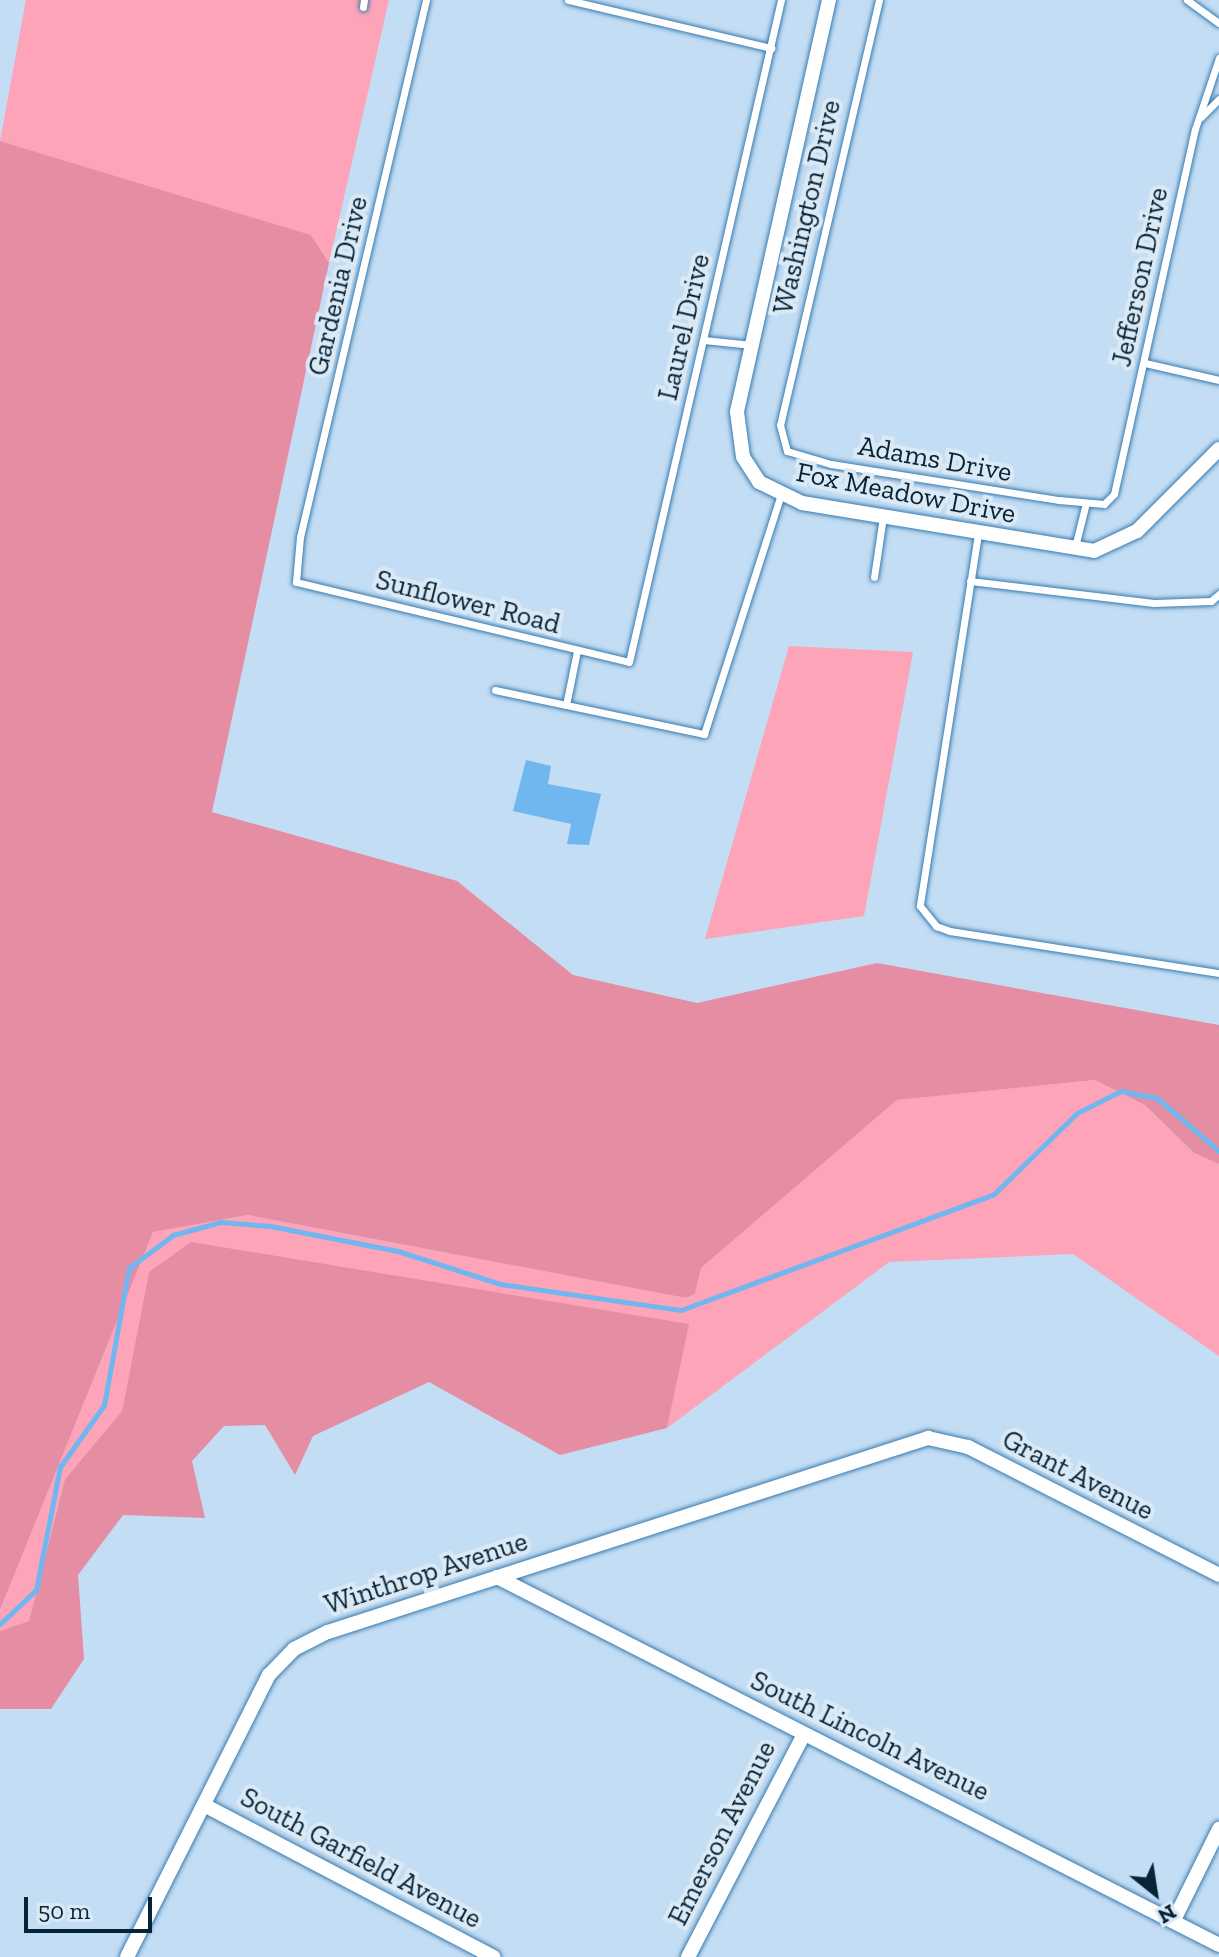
<!DOCTYPE html>
<html>
<head>
<meta charset="utf-8">
<style>
  body { margin:0 }
  #map { position:relative; width:1219px; height:1957px; overflow:hidden; background:#c3ddf4; font-family:"Zilla Slab",serif }
  div>[style] { position:absolute }
  .green>* { inset:0; background:#fda4b9 }
  .forest>* { inset:0; background:#e58da3 }
  .water>* { inset:0; background:#70b7ef }
  .stream>* { height:5px; margin:-2.5px; padding:0 2.5px; transform-origin:2.5px; border-radius:2.5px; background:#70b7ef }
  .roads { filter:drop-shadow(0 0 2px #387cb0) drop-shadow(0 0 2px #387cb0) }
  .lane>* { height:7px; margin:-3.5px; padding:0 3.5px; transform-origin:3.5px; border-radius:3.5px; background:#fff }
  .street>* { height:14px; margin:-7px; padding:0 7px; transform-origin:7px; border-radius:7px; background:#fff }
  span { translate:-50% -50%; white-space:nowrap; text-align:center; line-height:1.15; -webkit-text-stroke:8px #dbe9f4; paint-order:stroke }
  .street-label { font-size:28px; color:#062338 }
  .north { position:absolute; left:1115px; top:1853px; width:80px; height:80px; -webkit-text-stroke:6px #dbe9f4; paint-order:stroke; rotate:150deg; font-size:22px; font-weight:700; line-height:32px; text-align:center; color:#062338 }
  .north::after { content:''; display:block; margin:auto; width:28px; height:36px; background:#062338; clip-path:polygon(50% 0,100% 100%,50% 72%,0 100%) }
  .scale { position:absolute; left:24px; top:1897px; width:128px; height:36px; box-sizing:border-box; border:4px solid #062338; border-top:0; padding-left:10px; font-size:24px; line-height:28px; white-space:nowrap; color:#062338; -webkit-text-stroke:6px #dbe9f4; paint-order:stroke }
</style>
</head>
<body>
<div id="map">
  <div class="green">
    <i style="clip-path:polygon(26px 0,389px 0,329px 263px,311px 235px,0 141px)"></i>
    <i style="clip-path:polygon(789px 646px,913px 652px,864px 916px,705px 939px)"></i>
    <i style="clip-path:polygon(1095px 1080px,1145px 1105px,1194px 1153px,1219px 1164px,1219px 1356px,1073px 1254px,889px 1262px,667px 1428px,688px 1324px,149px 1272px,122px 1411px,65px 1479px,29px 1621px,0 1631px,0 1610px,153px 1232px,248px 1215px,686px 1298px,695px 1294px,701px 1268px,897px 1100px)"></i>
  </div>
  <div class="forest">
    <i style="clip-path:polygon(0 141px,311px 235px,329px 263px,212px 812px,457px 881px,573px 975px,697px 1003px,877px 963px,1219px 1025px,1219px 1164px,1194px 1153px,1145px 1105px,1095px 1080px,897px 1100px,701px 1268px,695px 1294px,686px 1298px,248px 1215px,153px 1232px,0 1610px)"></i>
    <i style="clip-path:polygon(191px 1242px,689px 1324px,667px 1428px,560px 1455px,429px 1382px,313px 1436px,295px 1475px,265px 1425px,224px 1426px,192px 1461px,205px 1518px,123px 1515px,78px 1575px,84px 1659px,51px 1709px,0 1709px,0 1631px,29px 1621px,65px 1479px,122px 1411px,149px 1272px)"></i>
  </div>
  <div class="water">
    <i style="clip-path:polygon(526px 760px,551px 766px,548px 784px,601px 794px,589px 845px,567px 844px,571px 824px,513px 811px)"></i>
  </div>
  <div class="stream">
    <i style="left:0;top:1624px;width:50px;rotate:-43.4deg"></i>
    <i style="left:36px;top:1590px;width:125px;rotate:-79deg"></i>
    <i style="left:60px;top:1467px;width:76px;rotate:-54.6deg"></i>
    <i style="left:104px;top:1405px;width:139px;rotate:-79.7deg"></i>
    <i style="left:129px;top:1268px;width:55px;rotate:-36.9deg"></i>
    <i style="left:173px;top:1235px;width:50px;rotate:-15.2deg"></i>
    <i style="left:221px;top:1222px;width:49px;rotate:4.7deg"></i>
    <i style="left:270px;top:1226px;width:130px;rotate:11.1deg"></i>
    <i style="left:398px;top:1251px;width:107px;rotate:17.9deg"></i>
    <i style="left:500px;top:1284px;width:183px;rotate:8.2deg"></i>
    <i style="left:681px;top:1310px;width:334px;rotate:-20.3deg"></i>
    <i style="left:994px;top:1194px;width:116px;rotate:-44.3deg"></i>
    <i style="left:1077px;top:1113px;width:49px;rotate:-26.6deg"></i>
    <i style="left:1121px;top:1091px;width:37px;rotate:11deg"></i>
    <i style="left:1157px;top:1098px;width:82px;rotate:40.5deg"></i>
  </div>
  <div class="roads">
    <div class="lane">
      <i style="left:426px;top:0;width:552px;rotate:103.2deg"></i>
      <i style="left:300px;top:537px;width:45px;rotate:95.1deg"></i>
      <i style="left:296px;top:582px;width:342px;rotate:13.5deg"></i>
      <i style="left:629px;top:662px;width:679px;rotate:-77.07deg"></i>
      <i style="left:568px;top:0;width:209px;rotate:13.3deg"></i>
      <i style="left:879px;top:0;width:436px;rotate:103.1deg"></i>
      <i style="left:780px;top:425px;width:27px;rotate:75deg"></i>
      <i style="left:787px;top:451px;width:46px;rotate:16.5deg"></i>
      <i style="left:831px;top:464px;width:231px;rotate:9deg"></i>
      <i style="left:1059px;top:500px;width:45px;rotate:5.1deg"></i>
      <i style="left:1104px;top:504px;width:14px;rotate:-45deg"></i>
      <i style="left:1114px;top:494px;width:374px;rotate:-77.5deg"></i>
      <i style="left:1195px;top:129px;width:75px;rotate:-71.3deg"></i>
      <i style="left:1187px;top:0;width:39px;rotate:36deg"></i>
      <i style="left:363px;top:7px;width:7px;rotate:-82deg"></i>
      <i style="left:1201px;top:117px;width:25px;rotate:-45deg"></i>
      <i style="left:704px;top:340px;width:48px;rotate:5.9deg"></i>
      <i style="left:1145px;top:363px;width:76px;rotate:12.9deg"></i>
      <i style="left:978px;top:534px;width:376px;rotate:98.9deg"></i>
      <i style="left:920px;top:906px;width:26px;rotate:51deg"></i>
      <i style="left:936px;top:926px;width:15px;rotate:20deg"></i>
      <i style="left:950px;top:931px;width:272px;rotate:8.9deg"></i>
      <i style="left:1075px;top:547px;width:45px;rotate:-76deg"></i>
      <i style="left:874px;top:577px;width:61px;rotate:-81.5deg"></i>
      <i style="left:970px;top:581px;width:185px;rotate:6.8deg"></i>
      <i style="left:1154px;top:603px;width:57px;rotate:-2deg"></i>
      <i style="left:1211px;top:601px;width:11px;rotate:-41deg"></i>
      <i style="left:495px;top:690px;width:214px;rotate:11.9deg"></i>
      <i style="left:704px;top:734px;width:249px;rotate:-72.2deg"></i>
      <i style="left:566px;top:705px;width:55px;rotate:-78.5deg"></i>
    </div>
    <div class="street">
      <i style="left:829px;top:0;width:422px;rotate:102.6deg"></i>
      <i style="left:737px;top:412px;width:45px;rotate:82.4deg"></i>
      <i style="left:743px;top:457px;width:30px;rotate:57deg"></i>
      <i style="left:759px;top:482px;width:48px;rotate:26deg"></i>
      <i style="left:802px;top:503px;width:296px;rotate:9.3deg"></i>
      <i style="left:1094px;top:551px;width:47px;rotate:-24.9deg"></i>
      <i style="left:1137px;top:531px;width:116px;rotate:-45deg"></i>
      <i style="left:497px;top:1577px;width:810px;rotate:27.01deg"></i>
      <i style="left:204px;top:1805px;width:327px;rotate:27.7deg"></i>
      <i style="left:1174px;top:1920px;width:102px;rotate:-63.7deg"></i>
      <i style="left:127px;top:1957px;width:316px;rotate:-63.3deg"></i>
      <i style="left:269px;top:1675px;width:36px;rotate:-46deg"></i>
      <i style="left:294px;top:1649px;width:38px;rotate:-27deg"></i>
      <i style="left:328px;top:1632px;width:631px;rotate:-17.92deg"></i>
      <i style="left:928px;top:1438px;width:41px;rotate:12.7deg"></i>
      <i style="left:968px;top:1447px;width:282px;rotate:27deg"></i>
      <i style="left:688px;top:1957px;width:251px;rotate:-62.5deg"></i>
    </div>
  </div>
  <div class="street-label">
    <span style="left:807px;top:207px;rotate:-77deg">Washington Drive</span>
    <span style="left:1140px;top:277px;rotate:-78deg">Jefferson Drive</span>
    <span style="left:338px;top:286px;rotate:-77deg">Gardenia Drive</span>
    <span style="left:684px;top:327px;rotate:-77deg">Laurel Drive</span>
    <span style="left:935px;top:459px;rotate:10deg">Adams Drive</span>
    <span style="left:906px;top:493px;rotate:11deg">Fox Meadow Drive</span>
    <span style="left:468px;top:602px;rotate:14deg">Sunflower Road</span>
    <span style="left:1078px;top:1475px;rotate:27deg">Grant Avenue</span>
    <span style="left:426px;top:1573px;rotate:-18deg">Winthrop Avenue</span>
    <span style="left:870px;top:1736px;rotate:26deg">South Lincoln Avenue</span>
    <span style="left:722px;top:1833px;rotate:-63deg">Emerson Avenue</span>
    <span style="left:361px;top:1858px;rotate:28deg">South Garfield Avenue</span>
  </div>
  <div class="north">N</div>
  <div class="scale">50 m</div>
</div>
</body>
</html>
